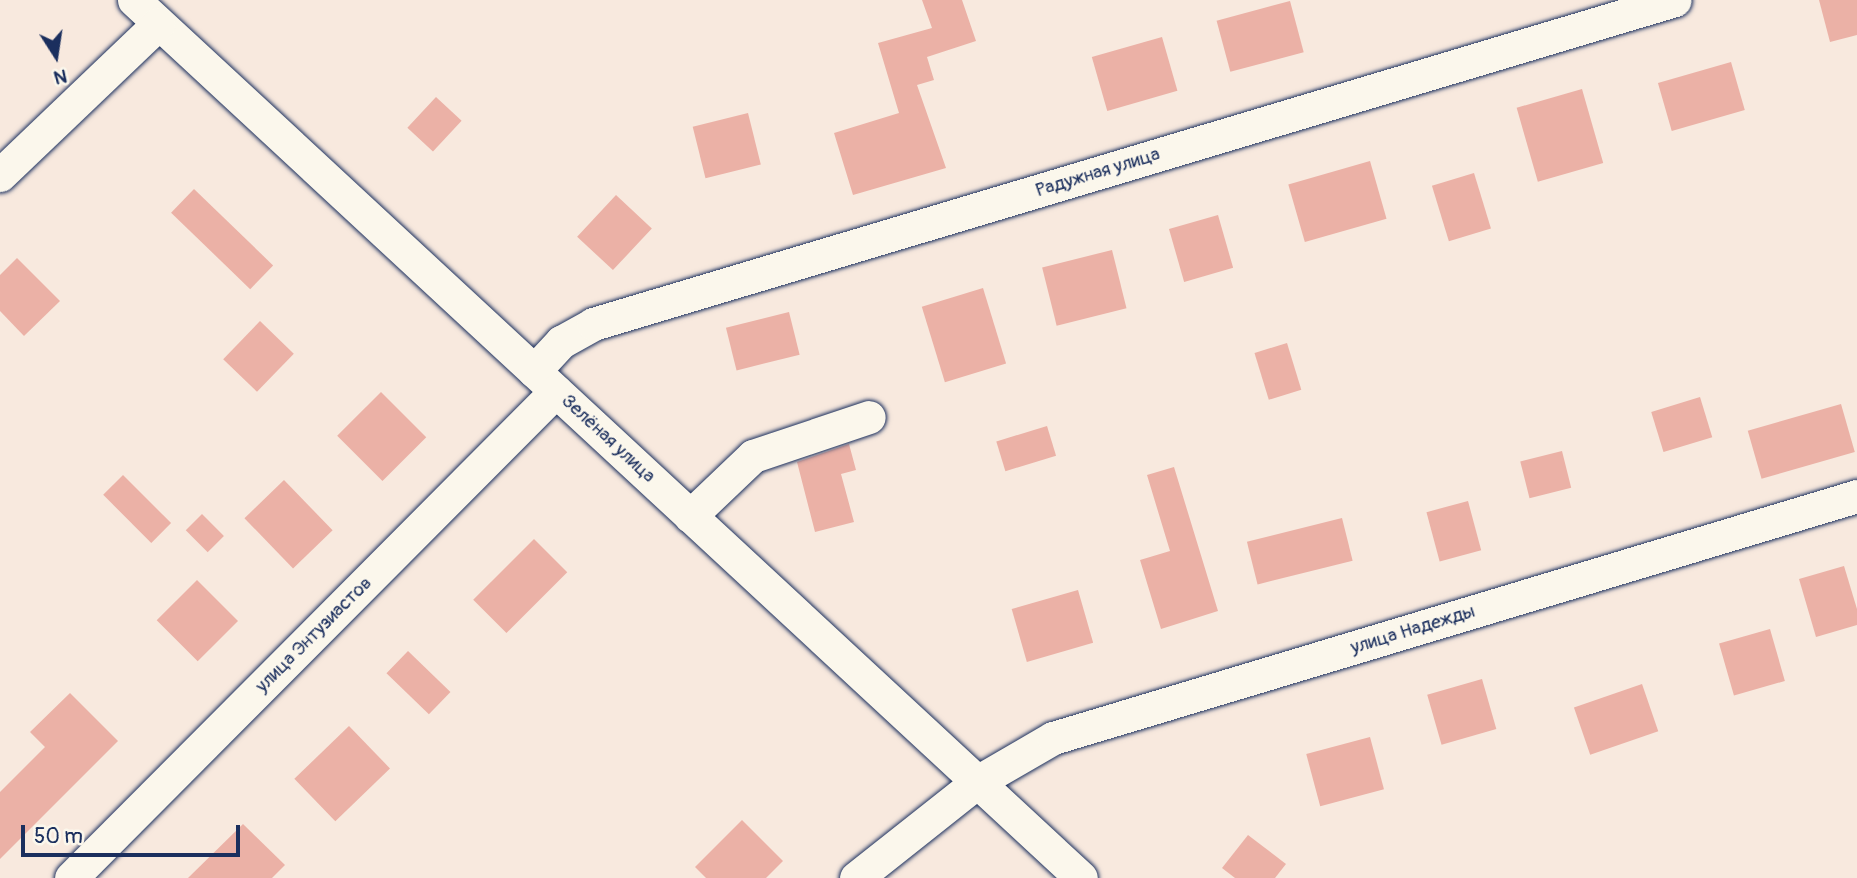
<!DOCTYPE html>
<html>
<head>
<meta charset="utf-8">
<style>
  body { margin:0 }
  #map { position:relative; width:1857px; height:878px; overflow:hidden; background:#f8e9de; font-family:Pangolin,sans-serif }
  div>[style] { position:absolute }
  .building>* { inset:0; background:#ebb1a6; transform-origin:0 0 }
  .roads { filter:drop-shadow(0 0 2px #1b2f5e) drop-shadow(0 0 2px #1b2f5e) }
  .minor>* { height:33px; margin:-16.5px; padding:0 16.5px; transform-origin:16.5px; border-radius:16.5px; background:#fbf7ec }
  span { translate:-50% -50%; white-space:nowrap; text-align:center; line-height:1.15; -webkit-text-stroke:5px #fbf7ec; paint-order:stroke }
  .street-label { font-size:19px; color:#1b2f5e }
  .north { position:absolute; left:21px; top:21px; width:70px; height:70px; -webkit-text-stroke:5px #fbf7ec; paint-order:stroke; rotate:168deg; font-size:19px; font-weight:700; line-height:28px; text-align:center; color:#1b2f5e }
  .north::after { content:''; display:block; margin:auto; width:24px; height:32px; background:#1b2f5e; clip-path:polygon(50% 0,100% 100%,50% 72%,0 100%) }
  .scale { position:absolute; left:21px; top:825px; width:219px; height:32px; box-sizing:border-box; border:4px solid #1b2f5e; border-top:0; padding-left:9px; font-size:21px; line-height:24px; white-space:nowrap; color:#1b2f5e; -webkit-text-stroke:5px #fbf7ec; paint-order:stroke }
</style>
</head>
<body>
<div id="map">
  <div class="building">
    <i style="clip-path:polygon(922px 0,962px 0,976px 41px,927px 57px,934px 80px,917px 85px,946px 168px,853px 195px,834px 133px,899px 113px,878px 43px,932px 28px)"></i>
    <i style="clip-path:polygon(1819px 0,1857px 0,1857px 35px,1830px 42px)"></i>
    <i style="left:1290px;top:1px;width:53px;height:76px;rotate:75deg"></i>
    <i style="left:1162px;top:37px;width:56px;height:73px;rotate:74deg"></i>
    <i style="left:1731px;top:62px;width:50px;height:76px;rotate:74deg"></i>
    <i style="left:1582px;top:89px;width:77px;height:68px;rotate:74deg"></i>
    <i style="left:436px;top:97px;width:35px;height:42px;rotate:43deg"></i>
    <i style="left:748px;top:113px;width:53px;height:57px;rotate:76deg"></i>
    <i style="left:1370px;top:161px;width:60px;height:85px;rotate:74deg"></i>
    <i style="left:1474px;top:173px;width:58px;height:44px;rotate:73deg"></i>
    <i style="left:194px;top:189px;width:110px;height:33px;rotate:44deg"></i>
    <i style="left:616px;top:195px;width:49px;height:57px;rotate:43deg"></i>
    <i style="left:1218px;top:215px;width:55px;height:51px;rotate:74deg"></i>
    <i style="left:1112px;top:250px;width:60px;height:72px;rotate:76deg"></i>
    <i style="clip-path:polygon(17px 258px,60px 301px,24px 336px,0 311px,0 275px)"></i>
    <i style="left:983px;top:288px;width:79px;height:64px;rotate:73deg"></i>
    <i style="left:789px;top:312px;width:44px;height:65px;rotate:76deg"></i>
    <i style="left:260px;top:321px;width:47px;height:53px;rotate:44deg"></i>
    <i style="left:1287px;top:343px;width:49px;height:34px;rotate:73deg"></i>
    <i style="left:381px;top:392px;width:64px;height:62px;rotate:45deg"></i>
    <i style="left:1700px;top:397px;width:42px;height:51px;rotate:73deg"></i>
    <i style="left:1841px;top:404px;width:50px;height:97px;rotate:74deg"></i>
    <i style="left:1047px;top:426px;width:31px;height:53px;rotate:73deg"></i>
    <i style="clip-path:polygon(849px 444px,856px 470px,841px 474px,854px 522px,815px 532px,797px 462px)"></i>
    <i style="left:1562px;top:451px;width:38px;height:43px;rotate:76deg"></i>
    <i style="clip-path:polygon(1174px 467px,1218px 611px,1161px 629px,1140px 560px,1170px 551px,1147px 475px)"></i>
    <i style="left:123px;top:475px;width:68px;height:28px;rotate:45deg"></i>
    <i style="left:284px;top:480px;width:70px;height:55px;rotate:46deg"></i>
    <i style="left:1468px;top:501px;width:51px;height:43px;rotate:75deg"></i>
    <i style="left:202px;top:514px;width:31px;height:23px;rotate:45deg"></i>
    <i style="left:1342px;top:518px;width:44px;height:98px;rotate:76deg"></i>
    <i style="left:534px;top:539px;width:47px;height:86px;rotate:45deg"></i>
    <i style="clip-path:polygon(1844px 566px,1857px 609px,1857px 625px,1816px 637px,1799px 579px)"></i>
    <i style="left:197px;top:580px;width:58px;height:57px;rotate:45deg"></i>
    <i style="left:1078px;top:590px;width:55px;height:69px;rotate:74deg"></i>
    <i style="left:1770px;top:629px;width:54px;height:53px;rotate:74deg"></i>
    <i style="left:408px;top:651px;width:59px;height:31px;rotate:44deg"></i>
    <i style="left:1482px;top:679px;width:52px;height:57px;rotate:74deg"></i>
    <i style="left:1642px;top:684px;width:50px;height:72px;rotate:71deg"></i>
    <i style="clip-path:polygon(70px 693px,118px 741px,0 859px,0 792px,45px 747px,30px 732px)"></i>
    <i style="left:349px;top:726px;width:59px;height:76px;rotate:46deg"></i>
    <i style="left:1370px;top:737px;width:54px;height:66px;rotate:75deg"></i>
    <i style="clip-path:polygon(742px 820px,783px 861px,766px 878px,706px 878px,695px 867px)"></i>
    <i style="clip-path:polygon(243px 824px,285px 865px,272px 878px,188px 878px)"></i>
    <i style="clip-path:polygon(1248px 835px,1286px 864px,1275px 878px,1235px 878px,1222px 868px)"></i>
  </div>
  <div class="roads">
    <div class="minor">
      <i style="left:134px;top:0;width:1291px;rotate:42.83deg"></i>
      <i style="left:0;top:175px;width:219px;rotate:-43.7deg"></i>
      <i style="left:534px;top:371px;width:40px;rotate:-47deg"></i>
      <i style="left:561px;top:342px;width:37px;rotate:-29deg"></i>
      <i style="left:593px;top:324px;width:1129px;rotate:-16.67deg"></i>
      <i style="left:690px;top:516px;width:87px;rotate:-43.6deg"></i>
      <i style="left:753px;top:456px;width:122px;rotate:-18.6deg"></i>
      <i style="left:71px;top:878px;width:687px;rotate:-45.12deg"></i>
      <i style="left:856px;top:878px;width:154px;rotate:-38.4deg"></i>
      <i style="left:977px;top:782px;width:88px;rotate:-30.1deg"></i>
      <i style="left:1053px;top:738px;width:840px;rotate:-16.75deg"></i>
    </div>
  </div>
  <div class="street-label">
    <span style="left:1098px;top:173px;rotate:-17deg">Радужная улица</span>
    <span style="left:608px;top:439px;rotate:43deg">Зелёная улица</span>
    <span style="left:1413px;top:630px;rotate:-17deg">улица Надежды</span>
    <span style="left:314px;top:635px;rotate:-45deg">улица Энтузиастов</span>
  </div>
  <div class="north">N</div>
  <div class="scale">50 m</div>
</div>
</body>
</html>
